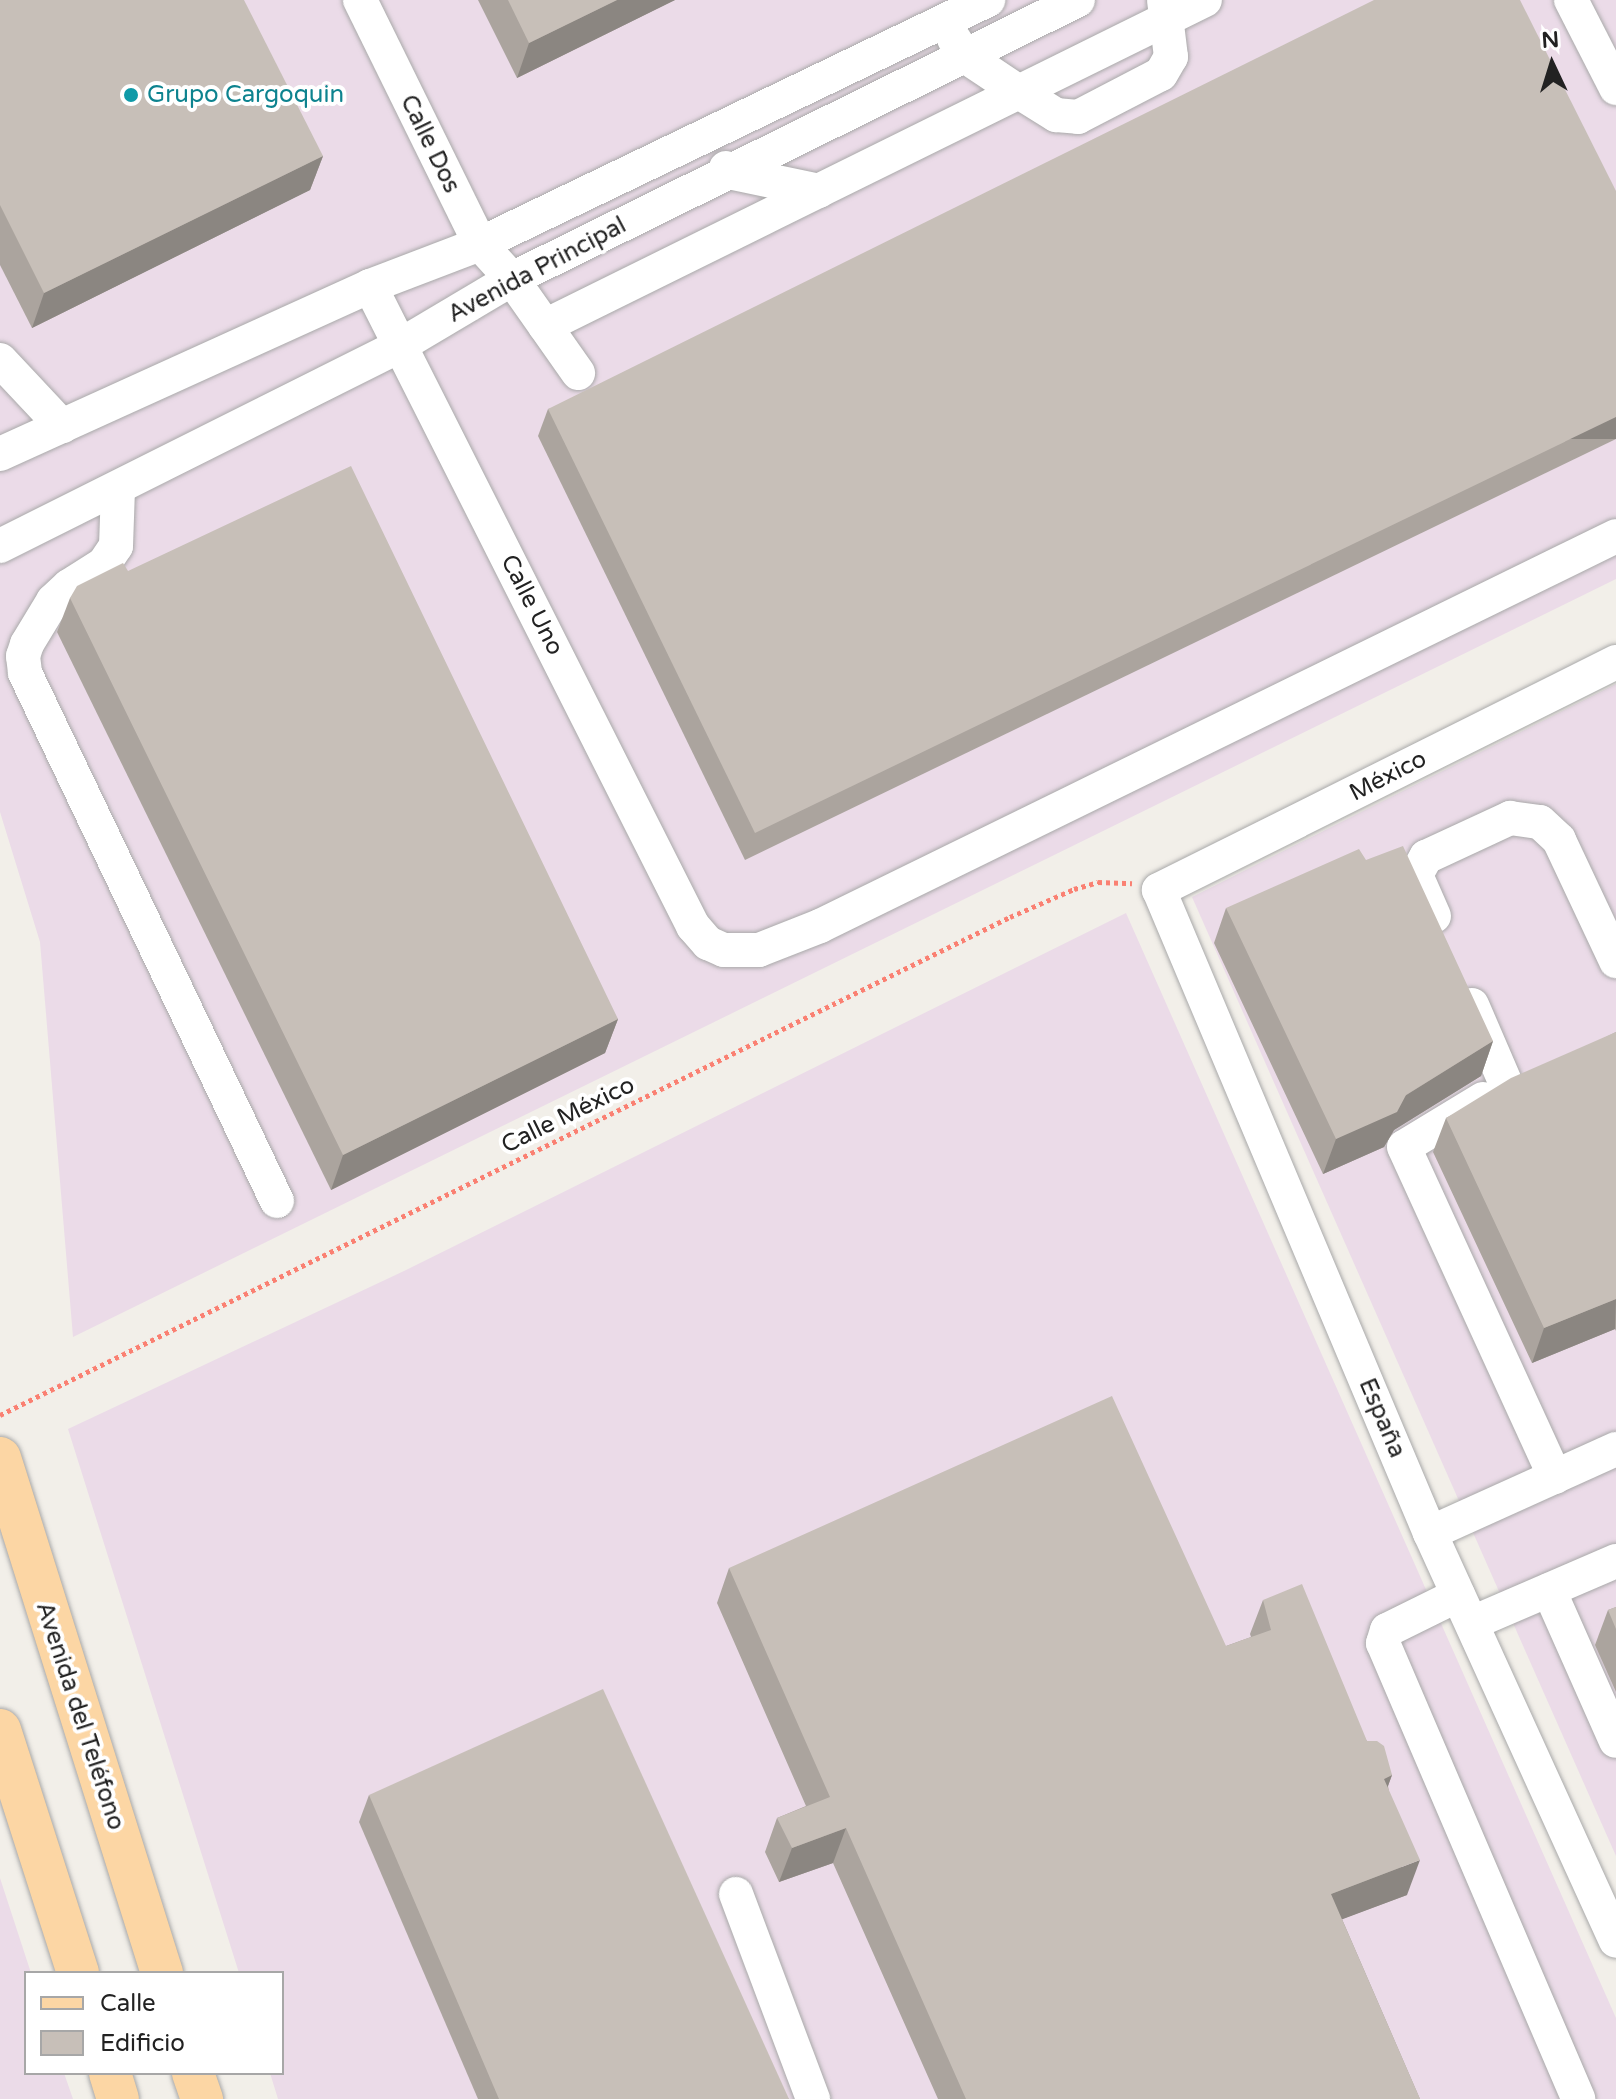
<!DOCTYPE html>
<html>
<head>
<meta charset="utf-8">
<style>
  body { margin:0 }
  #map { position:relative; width:1616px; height:2099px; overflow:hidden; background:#f2efe9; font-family:"Varela Round",sans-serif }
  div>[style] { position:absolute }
  .industrial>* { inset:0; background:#ebdbe8 }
  .path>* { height:5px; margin-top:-2.5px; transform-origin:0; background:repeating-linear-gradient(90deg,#fa8072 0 4px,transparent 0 8px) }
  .roads { filter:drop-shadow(0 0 2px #a9a9a9) drop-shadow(0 0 2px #a9a9a9) }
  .minor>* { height:34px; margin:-17px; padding:0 17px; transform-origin:17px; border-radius:17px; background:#fff }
  .major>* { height:42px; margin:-21px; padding:0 21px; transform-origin:21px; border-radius:21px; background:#fcd6a4 }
  .wall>* { inset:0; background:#aba49e }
  .shaded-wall>* { inset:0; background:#8b8681; transform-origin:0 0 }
  .building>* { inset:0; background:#c7bfb8 }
  .dots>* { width:22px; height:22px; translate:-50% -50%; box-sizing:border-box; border:4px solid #fff; border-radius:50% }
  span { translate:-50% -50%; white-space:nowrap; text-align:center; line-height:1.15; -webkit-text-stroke:8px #fff; paint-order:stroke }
  .culture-label { font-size:24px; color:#0d838f }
  .left { translate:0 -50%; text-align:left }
  .street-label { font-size:24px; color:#222 }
  .legend { position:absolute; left:24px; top:1971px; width:260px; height:104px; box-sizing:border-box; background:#fff; border:2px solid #a7a7a7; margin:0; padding:10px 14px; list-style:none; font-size:24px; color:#222 }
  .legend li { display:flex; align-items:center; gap:16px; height:40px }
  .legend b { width:40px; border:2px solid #a7a7a7 }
  .north { position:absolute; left:1512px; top:24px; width:80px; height:80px; -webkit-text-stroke:6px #fff; paint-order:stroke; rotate:356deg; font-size:22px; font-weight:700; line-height:32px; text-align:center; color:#222 }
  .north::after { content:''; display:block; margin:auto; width:28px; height:36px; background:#222; clip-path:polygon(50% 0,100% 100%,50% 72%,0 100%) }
</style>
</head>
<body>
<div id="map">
  <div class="industrial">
    <i style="clip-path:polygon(0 0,1616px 0,1616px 579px,73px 1337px,40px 942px,0 812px)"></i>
    <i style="clip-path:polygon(1616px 684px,1616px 1856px,1192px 897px)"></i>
    <i style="clip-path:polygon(1126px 913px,1616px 2018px,1616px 2099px,278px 2099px,270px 2073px,282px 2073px,282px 1973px,239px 1973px,68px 1429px,404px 1271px)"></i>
    <i style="clip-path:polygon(0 1878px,31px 1973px,26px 1973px,26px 2073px,64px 2073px,73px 2099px,0 2099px)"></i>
  </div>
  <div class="path">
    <i style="left:0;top:1415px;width:1126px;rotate:-26.25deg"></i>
    <i style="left:1010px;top:917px;width:70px;rotate:-23.6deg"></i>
    <i style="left:1074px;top:889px;width:25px;rotate:-16deg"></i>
    <i style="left:1098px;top:882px;width:34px;rotate:2deg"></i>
  </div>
  <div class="roads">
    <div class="minor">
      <i style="left:360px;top:0;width:272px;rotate:63.8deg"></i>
      <i style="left:480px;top:244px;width:47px;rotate:47.6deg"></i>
      <i style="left:512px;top:279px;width:115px;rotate:54.9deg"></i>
      <i style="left:1571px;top:0;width:99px;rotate:62.9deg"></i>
      <i style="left:954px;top:39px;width:20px;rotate:57deg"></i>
      <i style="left:965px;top:56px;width:65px;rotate:33.7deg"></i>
      <i style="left:1019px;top:92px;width:44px;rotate:31.9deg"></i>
      <i style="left:1056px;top:115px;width:22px;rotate:5deg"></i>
      <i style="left:1078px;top:117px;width:93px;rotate:-27.4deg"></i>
      <i style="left:1161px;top:74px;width:20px;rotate:-60deg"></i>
      <i style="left:1171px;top:57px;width:57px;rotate:-97deg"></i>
      <i style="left:726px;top:168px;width:5px;rotate:53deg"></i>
      <i style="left:729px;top:172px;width:92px;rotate:11.9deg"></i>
      <i style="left:370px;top:286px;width:717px;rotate:63.22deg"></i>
      <i style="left:693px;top:926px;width:23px;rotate:49deg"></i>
      <i style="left:708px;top:943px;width:17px;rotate:24deg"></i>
      <i style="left:724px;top:950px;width:35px"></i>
      <i style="left:759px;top:950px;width:66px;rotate:-21.5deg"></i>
      <i style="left:820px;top:926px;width:886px;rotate:-26.1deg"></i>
      <i style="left:545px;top:326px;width:736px;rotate:-26.29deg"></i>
      <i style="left:0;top:360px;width:91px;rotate:46.8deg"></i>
      <i style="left:0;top:454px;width:406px;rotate:-24.4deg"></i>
      <i style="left:370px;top:286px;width:118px;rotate:-20.9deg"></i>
      <i style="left:480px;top:244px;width:564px;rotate:-25.66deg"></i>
      <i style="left:118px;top:489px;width:57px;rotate:92deg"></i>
      <i style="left:116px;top:546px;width:22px;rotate:124deg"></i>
      <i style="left:104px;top:564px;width:41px;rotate:147.8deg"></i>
      <i style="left:69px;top:586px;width:22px;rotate:137deg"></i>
      <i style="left:53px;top:601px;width:50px;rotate:121.2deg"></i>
      <i style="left:27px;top:644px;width:13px;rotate:108deg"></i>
      <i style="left:23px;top:656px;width:17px;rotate:83deg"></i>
      <i style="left:25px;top:673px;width:585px;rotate:64.49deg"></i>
      <i style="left:0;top:546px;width:449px;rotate:-26.6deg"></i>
      <i style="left:401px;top:345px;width:129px;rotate:-30.7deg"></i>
      <i style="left:512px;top:279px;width:631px;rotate:-26.24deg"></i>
      <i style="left:1616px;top:662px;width:511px;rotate:153.49deg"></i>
      <i style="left:1159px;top:890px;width:698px;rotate:67.15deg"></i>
      <i style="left:1430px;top:1533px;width:448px;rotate:65.5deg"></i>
      <i style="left:1434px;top:916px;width:45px;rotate:-113.7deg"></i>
      <i style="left:1416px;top:875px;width:21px;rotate:-61deg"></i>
      <i style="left:1426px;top:857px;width:93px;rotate:-24.9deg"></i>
      <i style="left:1510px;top:818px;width:30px;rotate:8deg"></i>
      <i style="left:1540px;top:822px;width:26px;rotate:43deg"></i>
      <i style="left:1559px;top:840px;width:134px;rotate:64.8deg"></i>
      <i style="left:1472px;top:1005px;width:86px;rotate:66.7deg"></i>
      <i style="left:1483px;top:1099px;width:92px;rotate:148.7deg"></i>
      <i style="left:1404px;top:1147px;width:363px;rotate:65.4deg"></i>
      <i style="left:1430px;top:1533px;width:204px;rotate:-24.3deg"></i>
      <i style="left:1549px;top:1590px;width:165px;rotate:66.1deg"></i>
      <i style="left:1458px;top:1595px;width:79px;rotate:153.8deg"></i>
      <i style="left:1387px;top:1630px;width:14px;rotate:107deg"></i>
      <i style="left:1383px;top:1643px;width:496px;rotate:66.8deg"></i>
      <i style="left:1472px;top:1623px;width:157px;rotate:-23.3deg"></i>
      <i style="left:736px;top:1894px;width:219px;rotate:69.4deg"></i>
    </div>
    <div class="major">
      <i style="left:0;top:1458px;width:540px;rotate:72.54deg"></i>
      <i style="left:0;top:1730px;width:255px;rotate:72.2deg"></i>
      <i style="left:110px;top:2073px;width:27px;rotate:73deg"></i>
      <i style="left:193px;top:2073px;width:28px;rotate:71deg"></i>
    </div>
  </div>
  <div class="wall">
    <i style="clip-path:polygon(0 0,323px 156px,310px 190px,32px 328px,0 265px)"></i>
    <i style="clip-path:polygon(478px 0,675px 0,517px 78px)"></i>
    <i style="clip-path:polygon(1616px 191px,1616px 439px,745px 860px,538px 436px,548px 409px)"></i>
    <i style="clip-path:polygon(128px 571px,618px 1019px,605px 1053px,331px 1190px,57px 632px,70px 598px)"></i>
    <i style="clip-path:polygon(1226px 908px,1493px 1041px,1481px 1076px,1394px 1130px,1384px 1147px,1323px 1174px,1214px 943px)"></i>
    <i style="clip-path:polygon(1616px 1032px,1616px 1331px,1615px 1329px,1532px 1363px,1433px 1152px,1446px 1118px)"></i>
    <i style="clip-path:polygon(729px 1568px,1226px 1646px,1251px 1637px,1250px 1634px,1263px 1600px,1392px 1775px,1388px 1786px,1407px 1895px,1342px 1919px,1420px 2099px,938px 2099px,833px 1863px,779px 1882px,765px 1852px,777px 1818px,806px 1806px,717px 1603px)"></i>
    <i style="clip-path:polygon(1616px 1607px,1616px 1692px,1595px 1645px,1608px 1610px)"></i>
    <i style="clip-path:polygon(369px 1795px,789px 2099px,478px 2099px,359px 1822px)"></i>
  </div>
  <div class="shaded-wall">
    <i style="clip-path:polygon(617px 0,675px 0,517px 78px,529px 43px)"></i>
    <i style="clip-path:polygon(323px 156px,310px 190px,32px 328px,44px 293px)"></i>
    <i style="left:1616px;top:417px;width:22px;height:956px;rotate:90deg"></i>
    <i style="clip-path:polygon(618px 1019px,605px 1053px,331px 1190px,343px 1155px)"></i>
    <i style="clip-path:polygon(1493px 1041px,1481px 1076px,1394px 1130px,1384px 1147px,1323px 1174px,1336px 1139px)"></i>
    <i style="clip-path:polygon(1616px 1299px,1615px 1329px,1532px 1363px,1544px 1328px)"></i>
    <i style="clip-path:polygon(1392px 1775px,1379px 1810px,1384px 1779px)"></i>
    <i style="clip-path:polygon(846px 1828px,833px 1863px,779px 1882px,792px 1848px)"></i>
    <i style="clip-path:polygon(1420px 1860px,1407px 1895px,1319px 1928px,1331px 1894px)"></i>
  </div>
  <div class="building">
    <i style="clip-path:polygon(0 0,244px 0,323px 156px,44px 293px,0 205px)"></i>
    <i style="clip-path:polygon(508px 0,617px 0,529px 43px)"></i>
    <i style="clip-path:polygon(1374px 0,1520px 0,1616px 191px,1616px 417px,755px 833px,548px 409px)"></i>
    <i style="clip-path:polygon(351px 466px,618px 1019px,343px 1155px,70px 598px,77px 586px,123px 563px,128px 571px)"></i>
    <i style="clip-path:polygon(1403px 846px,1493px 1041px,1406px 1095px,1397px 1112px,1336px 1139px,1226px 908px,1359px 849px,1366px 860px)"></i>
    <i style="clip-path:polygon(1616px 1032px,1616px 1299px,1544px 1328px,1446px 1118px,1511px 1078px)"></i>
    <i style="clip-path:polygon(1112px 1396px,1226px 1646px,1271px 1630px,1263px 1600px,1302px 1584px,1367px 1741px,1377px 1741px,1384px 1746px,1392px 1775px,1384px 1779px,1420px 1860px,1331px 1894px,1420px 2099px,966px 2099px,846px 1828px,792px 1848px,777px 1818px,830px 1797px,729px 1568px)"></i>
    <i style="clip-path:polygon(1616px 1607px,1616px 1629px,1608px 1610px)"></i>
    <i style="clip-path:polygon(603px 1689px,789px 2099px,499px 2099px,369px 1795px)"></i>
  </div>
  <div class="dots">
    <i style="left:131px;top:95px;background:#0f9aa8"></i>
  </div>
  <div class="culture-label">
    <span class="left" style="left:147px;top:95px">Grupo Cargoquin</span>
  </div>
  <div class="street-label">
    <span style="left:430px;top:144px;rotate:64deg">Calle Dos</span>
    <span style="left:537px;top:270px;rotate:-28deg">Avenida Principal</span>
    <span style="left:532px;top:605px;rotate:63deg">Calle Uno</span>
    <span style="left:1388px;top:776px;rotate:-27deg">México</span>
    <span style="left:568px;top:1115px;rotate:-26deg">Calle México</span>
    <span style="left:1382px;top:1418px;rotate:67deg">España</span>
    <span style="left:80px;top:1716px;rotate:72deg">Avenida del Teléfono</span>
  </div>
  <ul class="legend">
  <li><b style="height:10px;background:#fcd6a4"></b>Calle</li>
  <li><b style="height:22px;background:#c7bfb8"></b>Edificio</li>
  </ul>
  <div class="north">N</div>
</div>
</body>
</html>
